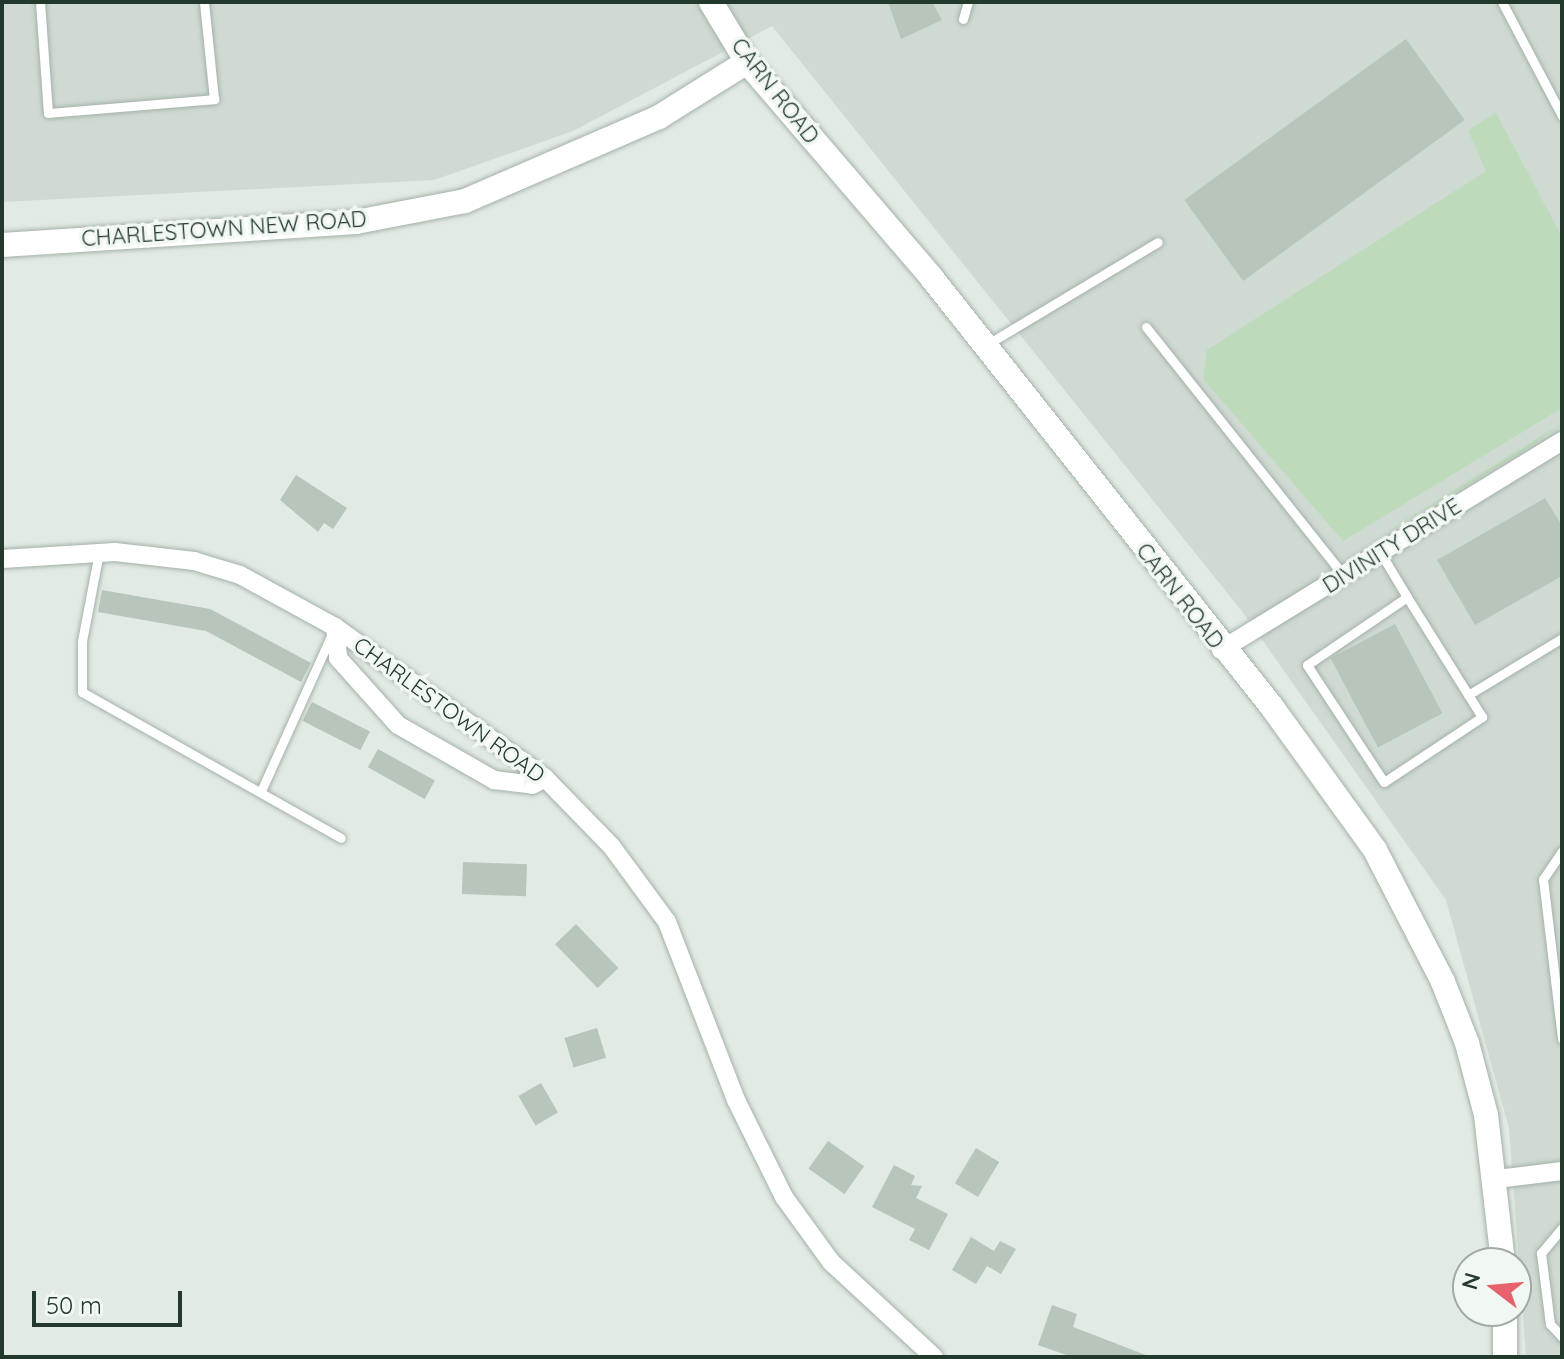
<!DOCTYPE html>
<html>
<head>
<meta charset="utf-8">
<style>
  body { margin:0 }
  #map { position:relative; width:1564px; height:1359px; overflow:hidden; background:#e1eae3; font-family:Quicksand,sans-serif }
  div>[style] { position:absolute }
  .built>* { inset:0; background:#cfdad2 }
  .green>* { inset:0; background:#bddabb }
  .building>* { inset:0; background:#b7c5bb; transform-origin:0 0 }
  .roads { filter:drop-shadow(0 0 2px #a4b1a8) drop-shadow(0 0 2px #a4b1a8) }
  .lane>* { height:9px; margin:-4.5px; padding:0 4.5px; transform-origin:4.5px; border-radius:4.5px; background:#fff }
  .street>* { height:18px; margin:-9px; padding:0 9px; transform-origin:9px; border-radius:9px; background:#fff }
  .secondary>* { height:24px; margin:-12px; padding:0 12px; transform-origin:12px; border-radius:12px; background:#fff }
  span { translate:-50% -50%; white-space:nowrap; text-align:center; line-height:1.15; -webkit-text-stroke:7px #f1f7f2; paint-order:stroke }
  .street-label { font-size:22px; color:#23392c }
  .frame { position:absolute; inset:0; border:4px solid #23392c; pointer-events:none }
  .north { position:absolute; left:1452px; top:1247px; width:80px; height:80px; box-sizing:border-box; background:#f1f7f2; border:2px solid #9faba3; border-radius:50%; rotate:286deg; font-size:22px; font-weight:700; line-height:32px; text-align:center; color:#23392c }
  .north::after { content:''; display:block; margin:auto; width:28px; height:36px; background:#e6636d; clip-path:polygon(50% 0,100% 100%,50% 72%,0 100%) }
  .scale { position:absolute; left:32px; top:1291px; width:150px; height:36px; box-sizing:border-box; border:4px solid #23392c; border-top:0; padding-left:10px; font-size:24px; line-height:28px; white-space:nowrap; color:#23392c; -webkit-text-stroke:6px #f1f7f2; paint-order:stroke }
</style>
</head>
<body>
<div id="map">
  <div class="built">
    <i style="clip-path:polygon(2px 2px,1562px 2px,1562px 1357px,1526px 1357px,1509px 1128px,1446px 900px,1241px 610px,772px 26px,573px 131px,434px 180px,2px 202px)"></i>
  </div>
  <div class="green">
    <i style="clip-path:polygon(1496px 113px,1562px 237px,1562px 408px,1343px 541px,1203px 379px,1207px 350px,1486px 171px,1468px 130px)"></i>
    <i style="clip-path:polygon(1562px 423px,1524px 451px,1366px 545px)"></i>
  </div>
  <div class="building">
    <i style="clip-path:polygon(888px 2px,932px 2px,942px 20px,901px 39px)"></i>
    <i style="left:1406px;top:39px;width:100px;height:274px;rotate:54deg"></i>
    <i style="clip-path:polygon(296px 475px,347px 508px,333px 529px,324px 523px,318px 532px,280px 500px)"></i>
    <i style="clip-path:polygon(1545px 498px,1562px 526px,1562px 576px,1475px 625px,1437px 560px)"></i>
    <i style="clip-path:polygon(102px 590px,210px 609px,311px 663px,301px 682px,206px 631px,98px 612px)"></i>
    <i style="left:1395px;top:624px;width:101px;height:73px;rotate:62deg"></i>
    <i style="left:312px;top:702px;width:65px;height:21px;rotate:27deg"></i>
    <i style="left:378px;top:749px;width:65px;height:21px;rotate:29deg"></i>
    <i style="left:463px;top:862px;width:64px;height:32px;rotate:2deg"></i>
    <i style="left:576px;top:924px;width:61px;height:29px;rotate:46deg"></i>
    <i style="left:597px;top:1028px;width:31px;height:34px;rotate:73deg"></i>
    <i style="left:541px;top:1083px;width:34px;height:26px;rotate:60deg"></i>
    <i style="left:828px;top:1141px;width:44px;height:34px;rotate:35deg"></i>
    <i style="left:976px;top:1148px;width:27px;height:41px;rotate:31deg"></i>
    <i style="clip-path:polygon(894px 1165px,915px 1176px,911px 1185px,922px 1186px,916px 1198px,948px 1214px,929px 1250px,909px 1240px,915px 1229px,872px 1207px)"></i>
    <i style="clip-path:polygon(971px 1237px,994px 1251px,1000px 1241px,1016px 1249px,1001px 1274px,987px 1266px,976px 1284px,952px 1270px)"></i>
    <i style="clip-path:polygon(1052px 1305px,1077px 1314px,1073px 1327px,1151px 1357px,1072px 1357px,1038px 1345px)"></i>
  </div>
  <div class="roads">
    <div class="lane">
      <i style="left:40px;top:2px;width:111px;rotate:85.9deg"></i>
      <i style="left:48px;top:113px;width:167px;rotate:-4.8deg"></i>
      <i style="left:214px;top:99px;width:98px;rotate:-95.9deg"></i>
      <i style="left:1502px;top:2px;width:129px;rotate:62.2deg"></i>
      <i style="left:963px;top:19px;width:18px;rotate:-74deg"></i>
      <i style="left:1146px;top:327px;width:318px;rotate:51.5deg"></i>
      <i style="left:986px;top:345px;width:200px;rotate:-30.9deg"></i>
      <i style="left:99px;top:552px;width:91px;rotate:100.8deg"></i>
      <i style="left:82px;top:641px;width:51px;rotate:90deg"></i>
      <i style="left:82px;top:692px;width:297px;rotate:29.4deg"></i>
      <i style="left:1380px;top:552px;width:52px;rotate:59deg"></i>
      <i style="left:1407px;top:597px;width:121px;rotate:145.8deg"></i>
      <i style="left:1307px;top:665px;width:140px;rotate:56.7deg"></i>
      <i style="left:1384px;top:782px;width:118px;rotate:-33.6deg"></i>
      <i style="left:1482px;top:717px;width:142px;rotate:-122deg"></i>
      <i style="left:1468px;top:695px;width:110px;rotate:-31.2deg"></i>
      <i style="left:261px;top:791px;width:172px;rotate:-65.7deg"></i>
      <i style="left:1562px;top:851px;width:34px;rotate:124deg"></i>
      <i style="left:1543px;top:879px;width:161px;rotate:83.2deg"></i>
      <i style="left:1562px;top:1228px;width:33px;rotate:130deg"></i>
      <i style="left:1541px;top:1253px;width:72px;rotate:82.8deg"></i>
      <i style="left:1550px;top:1324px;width:18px;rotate:47deg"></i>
    </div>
    <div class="street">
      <i style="left:2px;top:559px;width:113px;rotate:-3.5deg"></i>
      <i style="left:115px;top:552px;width:80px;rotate:6.5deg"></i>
      <i style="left:194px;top:561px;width:48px;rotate:16.9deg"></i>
      <i style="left:240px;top:575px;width:108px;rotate:28.7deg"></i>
      <i style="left:335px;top:627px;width:259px;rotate:35.7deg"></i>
      <i style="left:545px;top:778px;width:96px;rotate:45.8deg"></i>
      <i style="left:612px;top:847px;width:93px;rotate:53.7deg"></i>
      <i style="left:667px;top:922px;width:191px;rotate:68.8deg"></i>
      <i style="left:736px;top:1100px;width:108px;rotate:63.7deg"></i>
      <i style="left:784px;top:1197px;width:80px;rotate:54.1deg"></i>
      <i style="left:831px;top:1262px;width:140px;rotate:42.7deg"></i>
      <i style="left:335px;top:627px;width:31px;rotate:84deg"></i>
      <i style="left:338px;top:658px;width:90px;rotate:48.2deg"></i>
      <i style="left:398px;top:725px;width:111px;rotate:29.8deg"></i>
      <i style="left:494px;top:780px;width:38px;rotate:7deg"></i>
      <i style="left:532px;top:785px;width:15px;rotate:-28deg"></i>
      <i style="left:1221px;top:650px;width:400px;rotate:-31.5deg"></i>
      <i style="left:1497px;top:1179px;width:65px;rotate:-7deg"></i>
    </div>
    <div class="secondary">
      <i style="left:711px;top:2px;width:70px;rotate:59deg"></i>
      <i style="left:747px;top:62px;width:283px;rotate:49.4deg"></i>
      <i style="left:931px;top:277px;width:549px;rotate:51.58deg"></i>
      <i style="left:1272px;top:707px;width:176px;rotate:54.2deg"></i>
      <i style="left:1375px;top:850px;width:148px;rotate:62.7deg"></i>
      <i style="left:1443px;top:982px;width:66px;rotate:68.5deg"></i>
      <i style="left:1467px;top:1043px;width:74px;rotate:75.2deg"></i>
      <i style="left:1486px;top:1115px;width:149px;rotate:83.4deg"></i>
      <i style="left:2px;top:245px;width:355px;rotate:-3.7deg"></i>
      <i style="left:356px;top:222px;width:111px;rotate:-10.9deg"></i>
      <i style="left:465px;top:201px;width:211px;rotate:-23.4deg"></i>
      <i style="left:659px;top:117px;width:104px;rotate:-32deg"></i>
      <i style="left:1505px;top:1357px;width:46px;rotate:-90deg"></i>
    </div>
  </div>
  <div class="street-label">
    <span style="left:775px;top:91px;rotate:52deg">CARN ROAD</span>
    <span style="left:224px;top:229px;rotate:-4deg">CHARLESTOWN NEW ROAD</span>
    <span style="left:1392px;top:546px;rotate:-32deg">DIVINITY DRIVE</span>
    <span style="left:1180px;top:596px;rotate:52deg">CARN ROAD</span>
    <span style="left:449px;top:710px;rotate:36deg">CHARLESTOWN ROAD</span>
  </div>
  <div class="frame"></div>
  <div class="north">N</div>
  <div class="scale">50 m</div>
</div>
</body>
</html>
